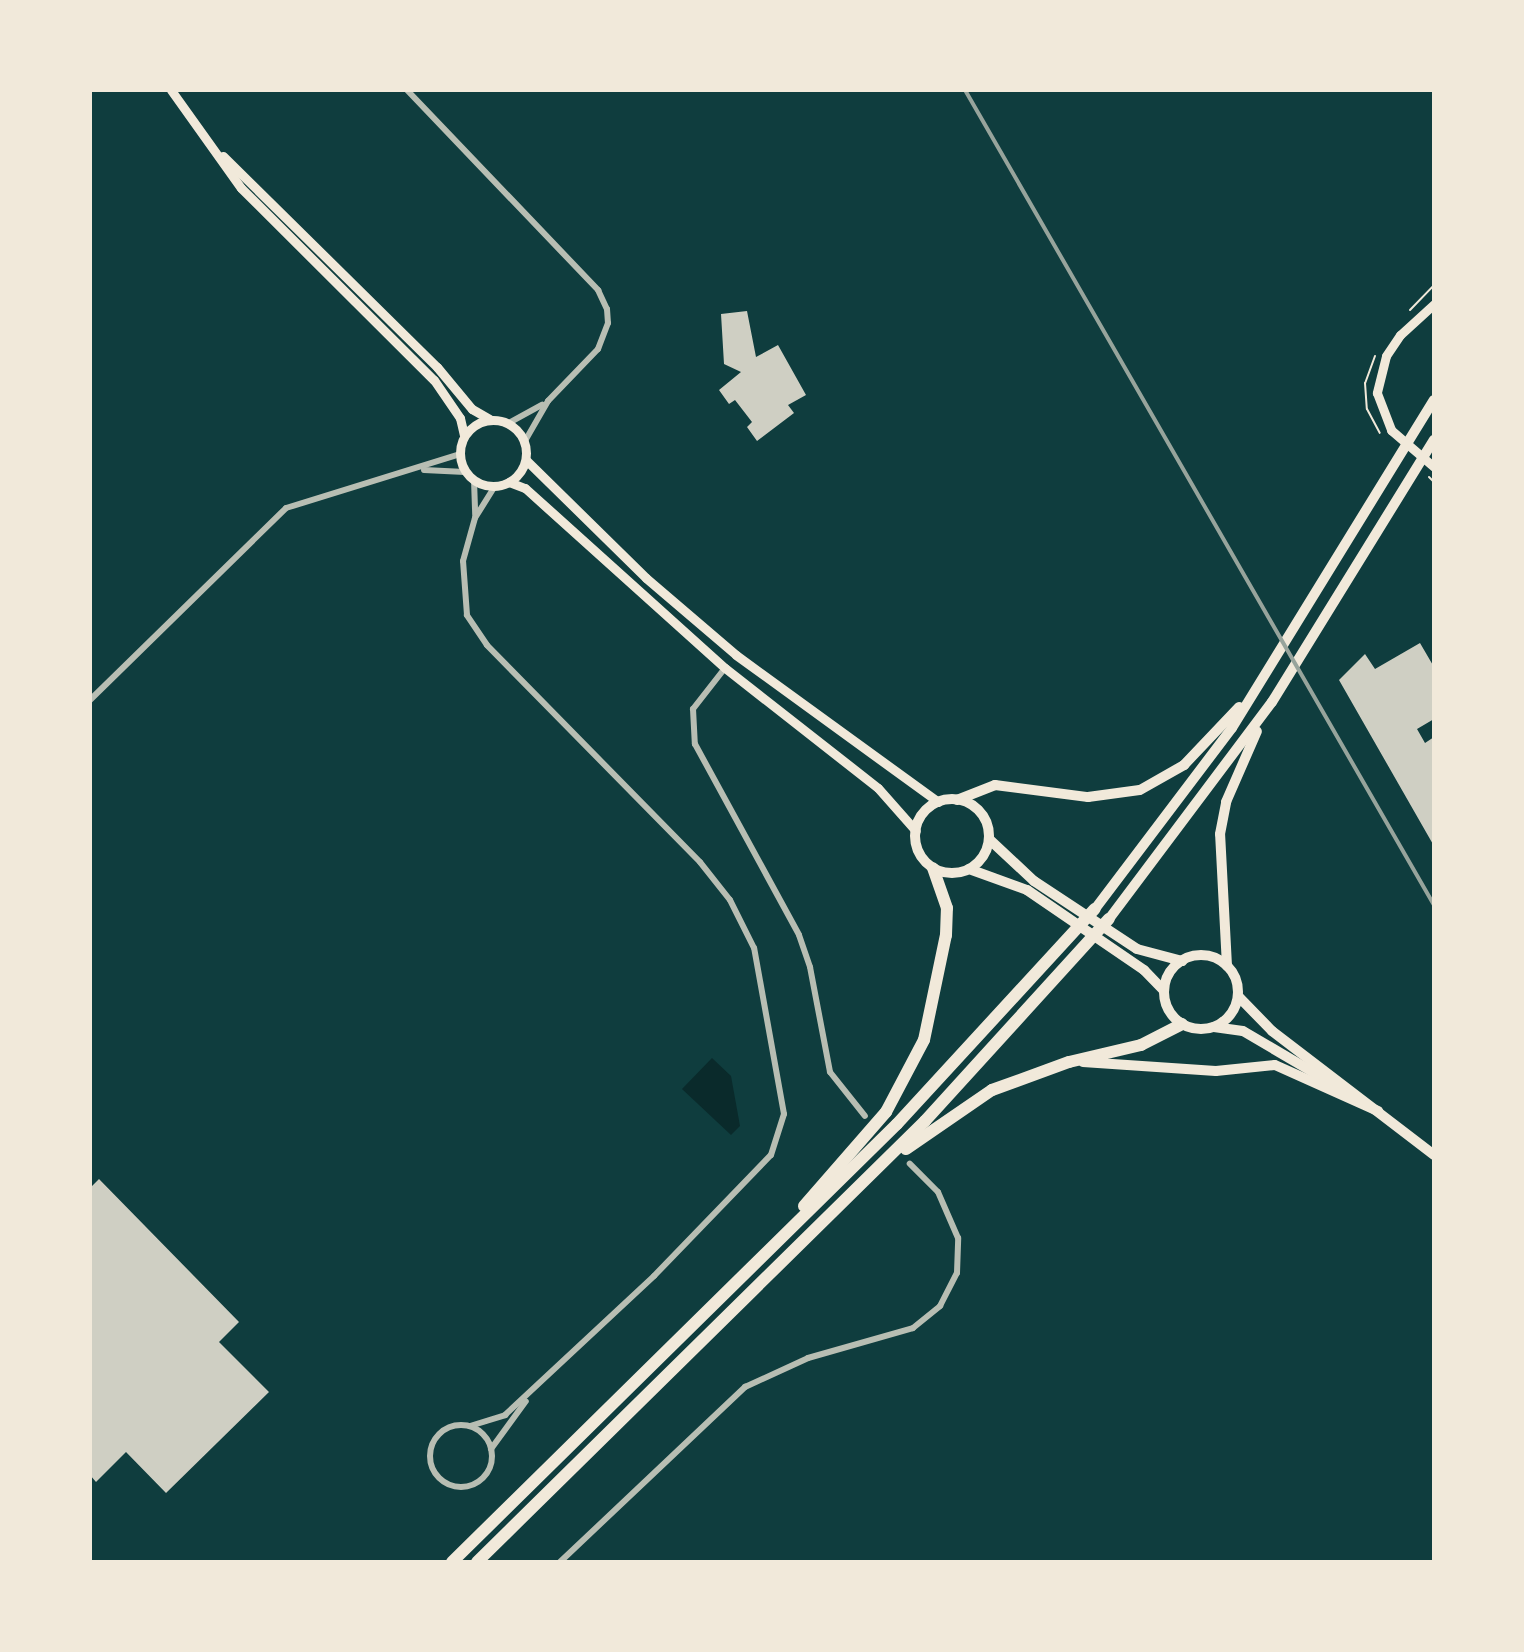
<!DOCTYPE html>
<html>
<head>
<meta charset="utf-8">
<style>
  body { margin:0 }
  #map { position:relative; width:1524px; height:1652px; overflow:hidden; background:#0f3d3e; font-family:Signika,sans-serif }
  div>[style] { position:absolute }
  .water>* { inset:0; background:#0a2a2b }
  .building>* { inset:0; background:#cfcfc3 }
  .path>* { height:2px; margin:-1px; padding:0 1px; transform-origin:1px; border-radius:1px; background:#f1e9da }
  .minor>* { height:6px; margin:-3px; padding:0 3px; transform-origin:3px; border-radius:3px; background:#b8beb3 }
  .minor>.ring { margin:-3px; padding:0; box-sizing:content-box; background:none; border:6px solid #b8beb3; border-radius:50% }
  .secondary>* { height:9px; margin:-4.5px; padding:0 4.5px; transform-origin:4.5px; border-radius:4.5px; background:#f1e9da }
  .secondary>.ring { margin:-4.5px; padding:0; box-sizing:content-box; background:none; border:9px solid #f1e9da; border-radius:50% }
  .primary>* { height:10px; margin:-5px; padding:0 5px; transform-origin:5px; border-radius:5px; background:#f1e9da }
  .primary>.ring { margin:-5px; padding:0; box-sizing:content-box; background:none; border:10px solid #f1e9da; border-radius:50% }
  .motorway>* { height:12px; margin:-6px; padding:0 6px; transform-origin:6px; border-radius:6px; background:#f1e9da }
  .rail>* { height:4px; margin:-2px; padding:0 2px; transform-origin:2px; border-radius:2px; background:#97a49c }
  span { translate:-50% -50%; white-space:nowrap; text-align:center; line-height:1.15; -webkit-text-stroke:6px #f1e9da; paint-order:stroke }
  .frame { position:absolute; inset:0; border:92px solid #f1e9da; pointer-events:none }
</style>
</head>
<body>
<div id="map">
  <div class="water">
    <i style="clip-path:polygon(712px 1058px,731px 1076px,740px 1126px,731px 1135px,682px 1089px)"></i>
  </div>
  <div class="building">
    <i style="clip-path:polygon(747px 311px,756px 357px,778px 345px,806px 395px,788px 405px,794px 413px,757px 441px,747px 427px,752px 422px,735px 400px,729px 404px,719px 390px,741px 372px,724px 364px,721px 314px)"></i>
    <i style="clip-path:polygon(1420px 643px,1434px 667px,1434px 719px,1417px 729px,1425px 743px,1434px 737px,1434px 846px,1339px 680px,1365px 654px,1375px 669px)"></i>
    <i style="clip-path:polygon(99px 1179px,239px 1322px,219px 1342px,269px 1392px,166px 1493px,126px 1452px,96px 1482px,90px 1475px,90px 1188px)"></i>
  </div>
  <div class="path">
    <i style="left:1410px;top:310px;width:35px;rotate:-46deg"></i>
    <i style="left:1375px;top:356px;width:29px;rotate:110deg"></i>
    <i style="left:1365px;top:383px;width:26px;rotate:86deg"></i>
    <i style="left:1367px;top:409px;width:27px;rotate:62deg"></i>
    <i style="left:1429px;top:477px;width:7px;rotate:45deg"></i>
  </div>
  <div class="minor">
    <i style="left:407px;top:90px;width:277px;rotate:46.3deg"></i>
    <i style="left:598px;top:290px;width:21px;rotate:65deg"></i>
    <i style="left:607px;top:309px;width:14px;rotate:86deg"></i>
    <i style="left:608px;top:323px;width:28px;rotate:111deg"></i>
    <i style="left:598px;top:349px;width:72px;rotate:133.9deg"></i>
    <i style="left:548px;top:401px;width:46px;rotate:119.9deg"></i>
    <i style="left:509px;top:423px;width:38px;rotate:-29deg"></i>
    <i style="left:424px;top:470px;width:41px;rotate:2.8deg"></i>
    <i style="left:474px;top:480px;width:35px;rotate:88deg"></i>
    <i style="left:725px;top:668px;width:52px;rotate:128deg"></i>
    <i style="left:693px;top:709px;width:35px;rotate:87deg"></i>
    <i style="left:695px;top:744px;width:217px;rotate:61.4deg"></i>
    <i style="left:799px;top:935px;width:34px;rotate:71deg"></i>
    <i style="left:810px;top:967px;width:107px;rotate:79.2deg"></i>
    <i style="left:830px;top:1072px;width:56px;rotate:51.5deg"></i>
    <i style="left:90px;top:700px;width:274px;rotate:-44.4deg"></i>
    <i style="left:286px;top:508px;width:182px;rotate:-17.2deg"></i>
    <i class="ring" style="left:430px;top:1425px;width:56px;height:56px"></i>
    <i style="left:470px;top:1426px;width:37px;rotate:-17deg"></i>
    <i style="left:505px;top:1415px;width:204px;rotate:-43deg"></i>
    <i style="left:654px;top:1276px;width:168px;rotate:-46deg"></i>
    <i style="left:771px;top:1155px;width:43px;rotate:-72.4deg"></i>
    <i style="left:784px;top:1114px;width:169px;rotate:-100.2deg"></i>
    <i style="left:754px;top:948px;width:54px;rotate:-116.6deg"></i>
    <i style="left:730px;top:900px;width:48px;rotate:-128.3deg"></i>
    <i style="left:700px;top:862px;width:304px;rotate:-134.5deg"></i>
    <i style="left:487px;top:645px;width:36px;rotate:-124deg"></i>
    <i style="left:467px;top:615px;width:54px;rotate:-94.2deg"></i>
    <i style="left:463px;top:561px;width:45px;rotate:-74.4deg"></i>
    <i style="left:475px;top:518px;width:38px;rotate:-58deg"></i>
    <i style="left:491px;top:1449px;width:59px;rotate:-53.9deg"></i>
    <i style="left:560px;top:1562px;width:255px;rotate:-43.4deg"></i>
    <i style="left:745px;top:1387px;width:69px;rotate:-24.7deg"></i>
    <i style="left:808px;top:1358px;width:109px;rotate:-15.9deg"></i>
    <i style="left:913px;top:1328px;width:35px;rotate:-39deg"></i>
    <i style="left:940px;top:1306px;width:37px;rotate:-63deg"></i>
    <i style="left:957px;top:1273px;width:35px;rotate:-88deg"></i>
    <i style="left:958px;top:1238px;width:50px;rotate:-113.5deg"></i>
    <i style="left:938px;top:1192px;width:40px;rotate:-135deg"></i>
  </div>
  <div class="secondary">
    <i style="left:171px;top:90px;width:120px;rotate:54.5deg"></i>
    <i style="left:241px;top:188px;width:272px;rotate:44.9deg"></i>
    <i style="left:434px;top:380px;width:46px;rotate:55.6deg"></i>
    <i style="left:460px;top:418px;width:17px;rotate:77deg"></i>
    <i style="left:223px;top:156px;width:301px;rotate:44.6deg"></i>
    <i style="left:437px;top:367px;width:55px;rotate:50.2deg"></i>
    <i style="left:472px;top:409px;width:20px;rotate:30deg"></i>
    <i style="left:1434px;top:304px;width:46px;rotate:137.6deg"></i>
    <i style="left:1400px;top:335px;width:25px;rotate:124deg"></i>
    <i style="left:1386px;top:356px;width:38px;rotate:104deg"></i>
    <i style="left:1377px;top:393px;width:40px;rotate:69deg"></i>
    <i style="left:1391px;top:430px;width:57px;rotate:40.7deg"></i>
    <i class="ring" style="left:460px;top:420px;width:57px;height:57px"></i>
    <i style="left:526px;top:460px;width:168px;rotate:44.5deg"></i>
    <i style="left:646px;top:578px;width:118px;rotate:40.5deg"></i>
    <i style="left:736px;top:655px;width:250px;rotate:36deg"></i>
    <i style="left:509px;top:482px;width:17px;rotate:21deg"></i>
    <i style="left:525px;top:488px;width:269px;rotate:42deg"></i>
    <i style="left:725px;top:668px;width:194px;rotate:38.1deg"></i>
    <i style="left:878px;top:788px;width:57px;rotate:48.5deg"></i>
  </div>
  <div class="primary">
    <i class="ring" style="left:915px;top:799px;width:64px;height:64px"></i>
    <i style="left:957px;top:800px;width:41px;rotate:-21.5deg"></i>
    <i style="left:995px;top:785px;width:94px;rotate:7.4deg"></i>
    <i style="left:1088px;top:797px;width:52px;rotate:-7.7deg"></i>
    <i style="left:1140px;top:790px;width:51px;rotate:-29.6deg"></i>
    <i style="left:1184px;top:765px;width:80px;rotate:-46.5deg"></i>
    <i style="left:989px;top:839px;width:62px;rotate:43deg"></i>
    <i style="left:1034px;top:881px;width:123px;rotate:33.4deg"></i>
    <i style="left:1137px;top:949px;width:47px;rotate:14.9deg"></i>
    <i style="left:969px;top:869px;width:62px;rotate:19.9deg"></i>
    <i style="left:1027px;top:890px;width:142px;rotate:34.4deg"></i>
    <i style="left:1144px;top:970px;width:29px;rotate:46deg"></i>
    <i style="left:1095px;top:909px;width:227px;rotate:-52.9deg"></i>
    <i style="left:1232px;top:728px;width:385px;rotate:-58.4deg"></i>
    <i style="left:1109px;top:919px;width:271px;rotate:-53.1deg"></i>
    <i style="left:1272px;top:702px;width:308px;rotate:-58.3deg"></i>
    <i class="ring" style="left:1164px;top:955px;width:64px;height:64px"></i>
    <i style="left:1227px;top:966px;width:132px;rotate:-93deg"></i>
    <i style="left:1220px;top:834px;width:33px;rotate:-79deg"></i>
    <i style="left:1226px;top:802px;width:77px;rotate:-66.4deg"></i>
    <i style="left:1238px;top:996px;width:49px;rotate:45.8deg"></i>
    <i style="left:1272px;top:1031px;width:204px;rotate:37.4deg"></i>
    <i style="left:1214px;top:1027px;width:29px;rotate:8deg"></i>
    <i style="left:1243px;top:1031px;width:115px;rotate:30.4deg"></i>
    <i style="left:1083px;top:1062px;width:133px;rotate:3.9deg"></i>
    <i style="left:1216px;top:1071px;width:59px;rotate:-5.8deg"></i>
    <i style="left:1275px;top:1065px;width:113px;rotate:24.1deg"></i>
  </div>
  <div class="motorway">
    <i style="left:906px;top:1149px;width:104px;rotate:-34.5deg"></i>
    <i style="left:992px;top:1090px;width:82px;rotate:-20deg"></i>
    <i style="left:1069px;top:1062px;width:74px;rotate:-13.3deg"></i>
    <i style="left:1141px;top:1045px;width:46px;rotate:-27.1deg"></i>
    <i style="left:804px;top:1206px;width:125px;rotate:-48.9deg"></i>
    <i style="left:886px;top:1112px;width:81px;rotate:-62.2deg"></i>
    <i style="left:924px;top:1040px;width:107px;rotate:-78.2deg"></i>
    <i style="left:946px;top:935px;width:27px;rotate:-88deg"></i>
    <i style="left:947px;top:908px;width:42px;rotate:-109.3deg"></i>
    <i style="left:452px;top:1562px;width:624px;rotate:-44.55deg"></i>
    <i style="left:897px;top:1124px;width:292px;rotate:-47.4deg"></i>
    <i style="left:477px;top:1562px;width:629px;rotate:-44.55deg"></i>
    <i style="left:925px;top:1121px;width:273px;rotate:-47.7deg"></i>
  </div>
  <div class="rail">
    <i style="left:965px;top:90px;width:940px;rotate:60.08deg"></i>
  </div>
  <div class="frame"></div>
</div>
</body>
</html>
